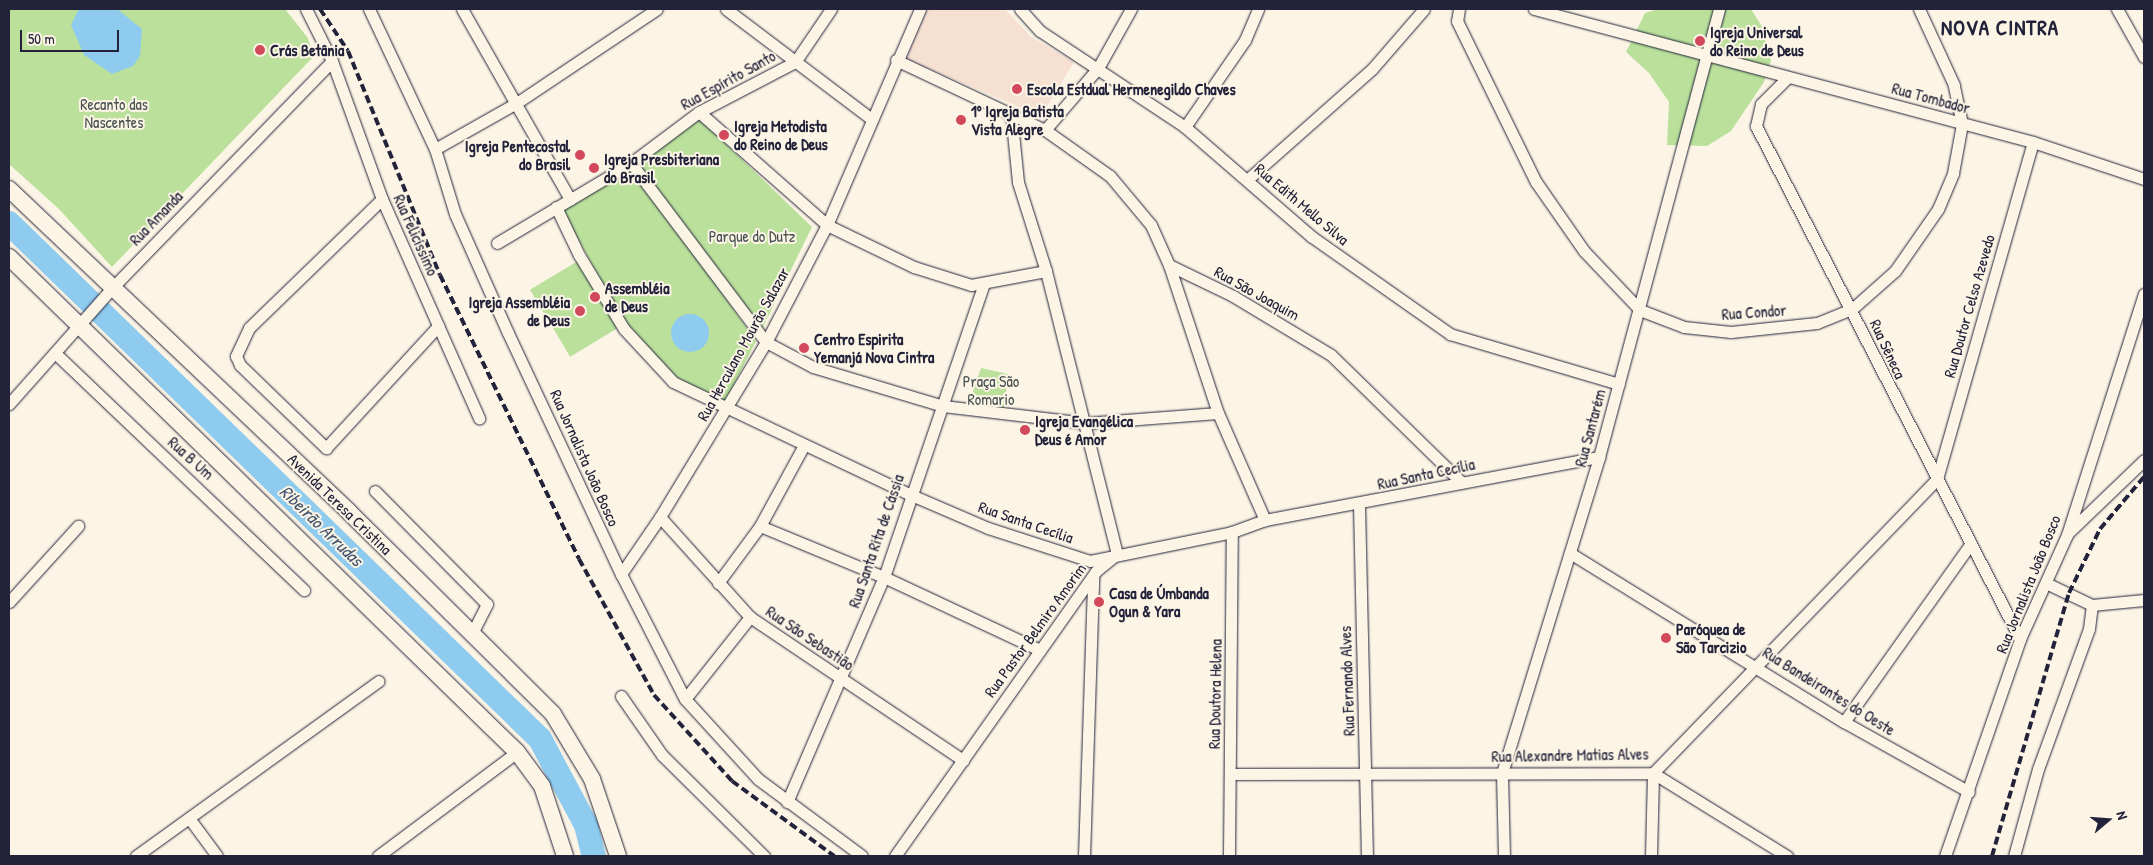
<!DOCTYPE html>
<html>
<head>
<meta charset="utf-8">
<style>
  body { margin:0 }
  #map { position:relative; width:2153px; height:865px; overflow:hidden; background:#fcf5e5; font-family:"Patrick Hand",sans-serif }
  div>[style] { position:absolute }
  .built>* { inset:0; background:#f6e0d2 }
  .green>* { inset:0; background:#bae09b; transform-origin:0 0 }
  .water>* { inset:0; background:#8ecbee }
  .round { border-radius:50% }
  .river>* { height:24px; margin:-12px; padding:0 12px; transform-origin:12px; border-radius:12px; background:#8ecbee }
  .roads { filter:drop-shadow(0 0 1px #22223b) drop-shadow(0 0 1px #22223b) }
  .minor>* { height:11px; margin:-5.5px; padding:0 5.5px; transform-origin:5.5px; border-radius:5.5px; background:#fcf5e5 }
  .secondary>* { height:16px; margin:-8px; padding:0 8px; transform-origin:8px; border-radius:8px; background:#fcf5e5 }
  .rail>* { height:4px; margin-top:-2px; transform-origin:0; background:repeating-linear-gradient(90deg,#22223b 0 8px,transparent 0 12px) }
  .dots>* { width:14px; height:14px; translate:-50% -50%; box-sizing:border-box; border:2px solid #fcf5e5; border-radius:50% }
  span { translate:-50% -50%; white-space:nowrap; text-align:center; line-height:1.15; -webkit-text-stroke:4px #fcf5e5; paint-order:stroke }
  .poi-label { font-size:16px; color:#22223b; font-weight:700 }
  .left { translate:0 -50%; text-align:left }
  .right { translate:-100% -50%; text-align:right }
  .street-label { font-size:16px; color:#22223b }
  .park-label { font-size:16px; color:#485253 }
  .water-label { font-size:18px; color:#425571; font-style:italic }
  .district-label { font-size:21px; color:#22223b; font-weight:700; letter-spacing:1px }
  .frame { position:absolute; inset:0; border:10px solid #22223b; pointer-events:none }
  .north { position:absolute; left:2083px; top:795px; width:50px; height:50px; -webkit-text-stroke:4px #fcf5e5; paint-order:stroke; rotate:72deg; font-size:14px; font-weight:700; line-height:20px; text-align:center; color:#22223b }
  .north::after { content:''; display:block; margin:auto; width:18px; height:22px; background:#22223b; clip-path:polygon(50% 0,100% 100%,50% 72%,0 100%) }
  .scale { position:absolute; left:20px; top:30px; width:99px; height:22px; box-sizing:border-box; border:2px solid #22223b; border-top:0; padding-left:6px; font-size:15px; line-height:18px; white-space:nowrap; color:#22223b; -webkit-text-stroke:4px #fcf5e5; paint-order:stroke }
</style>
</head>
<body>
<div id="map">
  <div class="built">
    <i style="clip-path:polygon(928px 9px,1005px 9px,1031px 37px,1074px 62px,1041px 116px,906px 59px)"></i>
  </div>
  <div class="green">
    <i style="clip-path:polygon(9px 9px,285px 9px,308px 38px,313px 57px,112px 267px,59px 209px,9px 164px)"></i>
    <i style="clip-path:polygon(1658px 9px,1751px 9px,1761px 25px,1771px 60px,1764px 82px,1731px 131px,1707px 146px,1667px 145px,1669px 102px,1649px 73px,1626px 52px,1645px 13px)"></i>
    <i style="clip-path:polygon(700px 119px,812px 227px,761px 331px,638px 164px)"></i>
    <i style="clip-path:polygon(632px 166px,756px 341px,724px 404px,675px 376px,622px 318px,561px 208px)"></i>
    <i style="left:578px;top:261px;width:78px;height:56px;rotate:59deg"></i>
    <i style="clip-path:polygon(981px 368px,1008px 374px,1004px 411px,969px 403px)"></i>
  </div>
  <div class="water">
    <i style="clip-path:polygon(79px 9px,117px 9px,142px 29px,140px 56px,133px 66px,112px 74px,84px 55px,71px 25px)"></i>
    <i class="round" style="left:671px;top:314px;width:38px;height:38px"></i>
  </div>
  <div class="river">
    <i style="left:9px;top:223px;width:740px;rotate:44.18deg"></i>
    <i style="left:540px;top:739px;width:98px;rotate:61.9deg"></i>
    <i style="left:586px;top:825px;width:32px;rotate:76deg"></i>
  </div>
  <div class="roads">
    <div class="minor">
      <i style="left:306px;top:9px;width:58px;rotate:63.4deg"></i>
      <i style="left:332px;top:61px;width:147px;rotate:70.1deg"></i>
      <i style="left:382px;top:199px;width:240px;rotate:66.1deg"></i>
      <i style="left:369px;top:9px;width:155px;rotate:64.8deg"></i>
      <i style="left:435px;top:149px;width:68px;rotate:72.9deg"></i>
      <i style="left:455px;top:214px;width:130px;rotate:66deg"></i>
      <i style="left:508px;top:333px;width:266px;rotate:64.9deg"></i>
      <i style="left:621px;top:574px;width:140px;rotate:62.9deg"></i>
      <i style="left:685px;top:699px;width:108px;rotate:47.6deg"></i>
      <i style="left:758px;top:779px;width:129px;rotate:36.5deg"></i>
      <i style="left:462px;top:9px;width:219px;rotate:60.4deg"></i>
      <i style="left:726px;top:9px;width:181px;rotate:37.1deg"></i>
      <i style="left:1020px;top:9px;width:30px;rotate:48deg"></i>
      <i style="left:1040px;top:31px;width:174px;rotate:33.5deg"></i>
      <i style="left:1185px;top:127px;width:168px;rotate:40.9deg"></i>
      <i style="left:1312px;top:237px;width:169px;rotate:35.1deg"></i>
      <i style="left:1450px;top:334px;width:176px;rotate:16.5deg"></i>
      <i style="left:1459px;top:9px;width:12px;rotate:99deg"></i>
      <i style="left:1457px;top:21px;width:179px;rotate:63.9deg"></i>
      <i style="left:1536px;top:182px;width:84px;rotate:55.2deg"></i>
      <i style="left:1584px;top:251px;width:81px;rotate:46.5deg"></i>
      <i style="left:1640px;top:310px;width:47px;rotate:21.1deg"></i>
      <i style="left:1684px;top:327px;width:47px;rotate:6.1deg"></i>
      <i style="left:1731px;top:332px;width:86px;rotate:-6deg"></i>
      <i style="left:1817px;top:323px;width:38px;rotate:-22deg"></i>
      <i style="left:1852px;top:309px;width:57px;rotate:-41.5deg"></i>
      <i style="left:1895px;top:271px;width:75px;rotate:-55.3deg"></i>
      <i style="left:1938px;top:209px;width:39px;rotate:-67deg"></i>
      <i style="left:1953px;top:173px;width:50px;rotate:-79.6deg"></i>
      <i style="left:1962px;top:124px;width:40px;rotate:-102deg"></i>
      <i style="left:1954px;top:85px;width:84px;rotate:-114.7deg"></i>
      <i style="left:1534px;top:9px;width:516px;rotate:14.92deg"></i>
      <i style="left:2033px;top:142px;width:117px;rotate:18.4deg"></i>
      <i style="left:2117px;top:9px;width:55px;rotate:60.6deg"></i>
      <i style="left:896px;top:60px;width:165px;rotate:25.2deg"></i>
      <i style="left:1045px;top:130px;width:80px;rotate:35.3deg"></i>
      <i style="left:1110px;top:176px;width:64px;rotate:50.1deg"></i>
      <i style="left:1151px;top:225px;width:44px;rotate:65.8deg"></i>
      <i style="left:1169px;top:265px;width:156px;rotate:71.7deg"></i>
      <i style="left:1218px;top:413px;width:117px;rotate:66.3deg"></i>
      <i style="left:1788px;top:77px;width:38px;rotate:135deg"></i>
      <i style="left:1761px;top:104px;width:23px;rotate:103deg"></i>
      <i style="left:1756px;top:126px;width:577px;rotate:62.77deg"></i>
      <i style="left:699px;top:112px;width:171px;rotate:41.4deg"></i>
      <i style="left:827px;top:225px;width:97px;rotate:25.8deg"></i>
      <i style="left:914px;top:267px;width:60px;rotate:17.5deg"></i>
      <i style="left:971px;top:285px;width:76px;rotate:-10.6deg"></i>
      <i style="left:1185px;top:127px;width:106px;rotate:-55.4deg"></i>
      <i style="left:1245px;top:40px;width:34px;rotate:-67deg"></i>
      <i style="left:1045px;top:130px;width:82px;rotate:-49.5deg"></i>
      <i style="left:1098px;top:68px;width:68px;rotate:-60.8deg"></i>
      <i style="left:435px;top:149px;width:95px;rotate:-29.5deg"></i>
      <i style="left:518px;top:102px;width:167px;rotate:-33.8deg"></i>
      <i style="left:631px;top:163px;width:224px;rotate:53deg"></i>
      <i style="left:766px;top:342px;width:53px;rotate:28deg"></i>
      <i style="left:813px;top:367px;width:136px;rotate:16.7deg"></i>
      <i style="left:943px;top:406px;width:144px;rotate:6.8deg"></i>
      <i style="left:1086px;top:423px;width:132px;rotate:-4.3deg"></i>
      <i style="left:1248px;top:179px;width:166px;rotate:-41.6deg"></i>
      <i style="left:1372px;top:69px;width:79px;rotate:-49.1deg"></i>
      <i style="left:382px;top:199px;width:185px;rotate:135.9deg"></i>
      <i style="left:249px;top:328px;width:31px;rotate:115deg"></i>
      <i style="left:236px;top:356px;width:10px;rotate:66deg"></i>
      <i style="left:240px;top:365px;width:120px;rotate:44deg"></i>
      <i style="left:326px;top:448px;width:166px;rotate:-47.4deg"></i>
      <i style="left:556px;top:207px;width:53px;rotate:64.4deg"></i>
      <i style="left:579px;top:255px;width:87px;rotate:58.7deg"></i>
      <i style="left:624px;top:329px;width:72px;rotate:47.2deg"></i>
      <i style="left:673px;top:382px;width:261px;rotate:25.4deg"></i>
      <i style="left:909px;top:494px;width:86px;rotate:23.3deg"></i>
      <i style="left:988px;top:528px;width:107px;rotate:17.9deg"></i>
      <i style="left:1090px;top:561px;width:145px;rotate:-11.5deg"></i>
      <i style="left:1232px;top:532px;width:35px;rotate:-20deg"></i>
      <i style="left:1265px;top:520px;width:340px;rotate:-10.7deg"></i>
      <i style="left:497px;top:243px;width:156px;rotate:-30.8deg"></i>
      <i style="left:631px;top:163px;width:85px;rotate:-36.9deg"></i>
      <i style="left:699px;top:112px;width:108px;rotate:-27.5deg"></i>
      <i style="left:795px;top:62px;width:64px;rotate:-55.8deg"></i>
      <i style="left:1169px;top:265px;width:71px;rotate:25.8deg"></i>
      <i style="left:1233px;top:296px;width:114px;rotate:31deg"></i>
      <i style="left:1331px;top:355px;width:182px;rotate:44.3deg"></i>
      <i style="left:55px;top:353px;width:344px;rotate:43.6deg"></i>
      <i style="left:9px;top:404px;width:155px;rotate:-48.4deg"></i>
      <i style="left:112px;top:288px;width:316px;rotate:-45.9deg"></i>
      <i style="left:375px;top:491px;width:159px;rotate:45.3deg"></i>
      <i style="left:487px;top:604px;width:34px;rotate:117deg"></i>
      <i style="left:1359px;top:505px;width:351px;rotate:88.7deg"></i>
      <i style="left:660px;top:517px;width:135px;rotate:48deg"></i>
      <i style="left:750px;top:617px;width:257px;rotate:33.9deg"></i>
      <i style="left:760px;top:526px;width:134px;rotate:22.4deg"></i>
      <i style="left:884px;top:577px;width:172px;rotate:25.1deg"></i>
      <i style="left:2069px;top:532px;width:104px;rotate:-43.8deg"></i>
      <i style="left:1570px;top:553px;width:322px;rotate:31.7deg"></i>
      <i style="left:1844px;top:722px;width:143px;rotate:29.2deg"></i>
      <i style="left:621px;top:574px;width:69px;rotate:-55.6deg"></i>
      <i style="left:660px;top:517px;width:205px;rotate:-58.8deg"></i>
      <i style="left:766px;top:342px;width:132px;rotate:-62.5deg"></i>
      <i style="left:827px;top:225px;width:235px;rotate:-66.7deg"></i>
      <i style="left:718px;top:583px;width:71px;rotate:-53.6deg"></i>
      <i style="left:760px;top:526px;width:90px;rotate:-61.4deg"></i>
      <i style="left:2048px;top:584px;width:49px;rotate:25.5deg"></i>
      <i style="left:2092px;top:605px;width:52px;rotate:-5.5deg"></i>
      <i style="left:9px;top:602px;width:103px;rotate:-47.8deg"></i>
      <i style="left:621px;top:696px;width:72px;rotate:55.2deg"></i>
      <i style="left:662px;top:755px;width:144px;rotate:44.7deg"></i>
      <i style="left:685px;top:699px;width:105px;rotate:-51.6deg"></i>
      <i style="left:1844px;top:722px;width:216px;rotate:-54.6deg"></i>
      <i style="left:1653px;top:773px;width:158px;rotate:31.8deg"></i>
      <i style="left:1230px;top:774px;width:423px;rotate:-0.1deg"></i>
      <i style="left:1653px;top:773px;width:409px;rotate:-46deg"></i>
      <i style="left:1937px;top:479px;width:350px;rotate:-74.1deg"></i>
      <i style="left:787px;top:802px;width:245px;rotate:-66.7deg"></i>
      <i style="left:884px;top:577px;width:307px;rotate:-71.2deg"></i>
      <i style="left:189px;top:818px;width:47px;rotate:53.6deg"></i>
      <i style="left:136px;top:856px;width:299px;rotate:-35.8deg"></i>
      <i style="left:378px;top:856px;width:174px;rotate:-36.8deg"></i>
      <i style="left:895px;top:856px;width:349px;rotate:-54.8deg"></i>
      <i style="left:1096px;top:571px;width:27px;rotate:-39deg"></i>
      <i style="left:1117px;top:554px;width:292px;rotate:-104.1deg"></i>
      <i style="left:1046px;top:271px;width:93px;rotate:-107.5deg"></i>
      <i style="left:1018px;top:182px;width:69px;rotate:-95.8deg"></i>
      <i style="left:1084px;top:856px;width:278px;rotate:-88.1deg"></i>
      <i style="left:1229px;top:856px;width:324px;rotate:-89.5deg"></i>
      <i style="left:1504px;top:856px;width:83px;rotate:-91.4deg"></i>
      <i style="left:1502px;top:773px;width:331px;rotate:-72.9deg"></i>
      <i style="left:1599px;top:457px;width:464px;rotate:-75deg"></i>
      <i style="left:1651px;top:856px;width:83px;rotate:-88.6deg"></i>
      <i style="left:1945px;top:856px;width:230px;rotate:-70.9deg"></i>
      <i style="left:2020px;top:639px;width:114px;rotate:-65.7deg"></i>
      <i style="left:2067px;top:535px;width:253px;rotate:-72.3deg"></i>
      <i style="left:2014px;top:856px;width:90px;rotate:-74.6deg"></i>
      <i style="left:2038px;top:769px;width:149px;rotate:-70deg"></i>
      <i style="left:2089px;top:629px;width:24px;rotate:-83deg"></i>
    </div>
    <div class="secondary">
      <i style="left:9px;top:189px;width:469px;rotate:43.5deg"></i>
      <i style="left:349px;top:512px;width:287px;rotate:44.7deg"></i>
      <i style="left:553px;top:714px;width:76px;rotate:59deg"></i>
      <i style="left:592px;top:779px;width:81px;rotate:71.3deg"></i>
      <i style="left:9px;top:257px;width:709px;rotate:44.26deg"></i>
      <i style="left:517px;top:752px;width:42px;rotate:53.7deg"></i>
      <i style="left:542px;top:786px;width:74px;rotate:71.8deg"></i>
    </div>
  </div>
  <div class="rail">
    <i style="left:320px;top:9px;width:50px;rotate:56.3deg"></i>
    <i style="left:348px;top:51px;width:242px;rotate:67.7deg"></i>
    <i style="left:440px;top:275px;width:316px;rotate:63.9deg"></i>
    <i style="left:579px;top:559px;width:155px;rotate:61.1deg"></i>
    <i style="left:654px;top:695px;width:116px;rotate:47.8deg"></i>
    <i style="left:732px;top:781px;width:127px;rotate:36.3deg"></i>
    <i style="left:1992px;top:856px;width:274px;rotate:-73.7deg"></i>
    <i style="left:2069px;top:593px;width:71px;rotate:-64.2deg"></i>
    <i style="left:2100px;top:529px;width:68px;rotate:-49.8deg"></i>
  </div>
  <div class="dots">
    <i style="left:1700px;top:41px;background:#d1495b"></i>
    <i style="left:260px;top:50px;background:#d1495b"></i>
    <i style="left:1017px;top:89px;background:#d1495b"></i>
    <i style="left:961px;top:120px;background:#d1495b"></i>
    <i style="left:724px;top:135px;background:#d1495b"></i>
    <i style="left:580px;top:155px;background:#d1495b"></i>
    <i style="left:594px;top:168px;background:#d1495b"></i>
    <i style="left:595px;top:297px;background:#d1495b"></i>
    <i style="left:580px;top:311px;background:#d1495b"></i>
    <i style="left:804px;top:348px;background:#d1495b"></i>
    <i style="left:1025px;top:430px;background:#d1495b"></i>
    <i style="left:1099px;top:602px;background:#d1495b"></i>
    <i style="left:1666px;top:638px;background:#d1495b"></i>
  </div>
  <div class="poi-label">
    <span class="left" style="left:1710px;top:41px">Igreja Universal<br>do Reino de Deus</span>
    <span class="left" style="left:270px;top:50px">Crás Betânia</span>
    <span class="left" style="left:1027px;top:89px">Escola Estdual Hermenegildo Chaves</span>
    <span class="left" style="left:971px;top:120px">1º Igreja Batista<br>Vista Alegre</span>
    <span class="left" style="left:734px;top:135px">Igreja Metodista<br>do Reino de Deus</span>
    <span class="right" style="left:570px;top:155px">Igreja Pentecostal<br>do Brasil</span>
    <span class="left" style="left:604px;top:168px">Igreja Presbiteriana<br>do Brasil</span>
    <span class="left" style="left:605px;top:297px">Assembléia<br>de Deus</span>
    <span class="right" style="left:570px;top:311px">Igreja Assembléia<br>de Deus</span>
    <span class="left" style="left:814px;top:348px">Centro Espirita<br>Yemanjá Nova Cintra</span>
    <span class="left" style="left:1035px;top:430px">Igreja Evangélica<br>Deus é Amor</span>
    <span class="left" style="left:1109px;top:602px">Casa de Úmbanda<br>Ogun &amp; Yara</span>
    <span class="left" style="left:1676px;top:638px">Paróquea de<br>São Tarcizio</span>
  </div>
  <div class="street-label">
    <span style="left:728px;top:80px;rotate:-29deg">Rua Espírito Santo</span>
    <span style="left:1931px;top:98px;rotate:15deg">Rua Tombador</span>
    <span style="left:1302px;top:204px;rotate:40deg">Rua Edith Mello Silva</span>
    <span style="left:156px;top:218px;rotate:-46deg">Rua Amanda</span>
    <span style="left:416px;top:235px;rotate:66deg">Rua Felicíssimo</span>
    <span style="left:1257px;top:293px;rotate:29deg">Rua São Joaquim</span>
    <span style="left:1969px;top:306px;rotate:-74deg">Rua Doutor Celso Azevedo</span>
    <span style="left:1754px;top:312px;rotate:-4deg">Rua Condor</span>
    <span style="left:743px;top:344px;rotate:-61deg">Rua Herculano Mourão Salazar</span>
    <span style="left:1888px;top:349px;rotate:65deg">Rua Sêneca</span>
    <span style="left:1590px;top:428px;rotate:-75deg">Rua Santarém</span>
    <span style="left:191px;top:458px;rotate:42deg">Rua B Um</span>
    <span style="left:585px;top:458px;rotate:66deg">Rua Jornalista João Bosco</span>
    <span style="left:1426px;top:474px;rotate:-12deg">Rua Santa Cecília</span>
    <span style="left:340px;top:504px;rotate:44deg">Avenida Teresa Cristina</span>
    <span style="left:1026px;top:522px;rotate:19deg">Rua Santa Cecília</span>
    <span style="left:876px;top:541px;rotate:-71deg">Rua Santa Rita de Cássia</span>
    <span style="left:2028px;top:584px;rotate:-68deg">Rua Jornalista João Bosco</span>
    <span style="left:1035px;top:630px;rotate:-54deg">Rua Pastor Belmiro Amorim</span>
    <span style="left:810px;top:638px;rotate:34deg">Rua São Sebastião</span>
    <span style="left:1347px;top:681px;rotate:-92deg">Rua Fernando Alves</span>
    <span style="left:1829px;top:691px;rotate:32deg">Rua Bandeirantes do Oeste</span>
    <span style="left:1215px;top:694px;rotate:-89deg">Rua Doutora Helena</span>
    <span style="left:1570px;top:755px;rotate:-1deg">Rua Alexandre Matias Alves</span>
  </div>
  <div class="park-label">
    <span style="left:114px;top:113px">Recanto das<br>Nascentes</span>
    <span style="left:752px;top:236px">Parque do Dutz</span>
    <span style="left:991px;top:390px">Praça São<br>Romario</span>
  </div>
  <div class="water-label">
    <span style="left:321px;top:526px;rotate:44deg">Ribeirão Arrudas</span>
  </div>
  <div class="district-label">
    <span style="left:2000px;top:28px">NOVA CINTRA</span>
  </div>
  <div class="frame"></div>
  <div class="north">N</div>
  <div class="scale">50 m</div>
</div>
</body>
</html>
